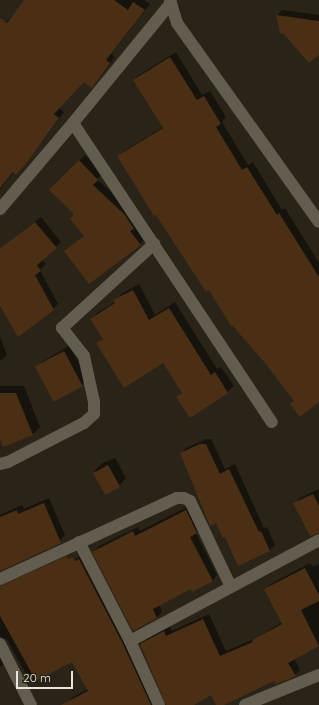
<!DOCTYPE html>
<html>
<head>
<meta charset="utf-8">
<style>
  body { margin:0 }
  #map { position:relative; width:319px; height:705px; overflow:hidden; background:#292417; font-family:Quicksand,sans-serif }
  div>[style] { position:absolute }
  .shadow>* { inset:0; background:#0007 }
  .building>* { inset:0; background:#4b2f15; transform-origin:0 0 }
  .minor>* { height:12px; margin:-6px; padding:0 6px; transform-origin:6px; border-radius:6px; background:#635d4f }
  span { translate:-50% -50%; white-space:nowrap; text-align:center; line-height:1.15; -webkit-text-stroke:3px #292417; paint-order:stroke }
  .scale { position:absolute; left:16px; top:671px; width:57px; height:18px; box-sizing:border-box; border:2px solid #e9e6dd; border-top:0; padding-left:5px; font-size:12px; line-height:14px; white-space:nowrap; color:#e9e6dd; -webkit-text-stroke:3px #292417; paint-order:stroke }
</style>
</head>
<body>
<div id="map">
  <div class="shadow">
    <i style="clip-path:polygon(26px 0,144px 0,150px 4px,111px 54px,115px 57px,97px 81px,92px 86px,84px 81px,59px 108px,64px 112px,33px 154px,14px 172px,0 189px,0 29px)"></i>
    <i style="clip-path:polygon(282px 10px,319px 15px,319px 53px,285px 33px,281px 33px,277px 15px)"></i>
    <i style="clip-path:polygon(176px 52px,202px 95px,210px 91px,226px 117px,222px 122px,248px 165px,253px 162px,282px 210px,285px 208px,319px 263px,319px 401px,295px 401px,209px 289px,119px 156px,124px 151px,163px 127px,134px 80px,139px 75px)"></i>
    <i style="clip-path:polygon(85px 155px,103px 174px,97px 179px,130px 209px,145px 239px,140px 244px,65px 251px,85px 235px,75px 214px,50px 190px)"></i>
    <i style="clip-path:polygon(41px 217px,61px 242px,42px 260px,46px 264px,40px 270px,58px 304px,53px 309px,0 304px,0 248px)"></i>
    <i style="clip-path:polygon(139px 284px,155px 315px,175px 302px,217px 369px,221px 367px,234px 386px,227px 392px,183px 392px,163px 361px,97px 343px,103px 338px,91px 319px,97px 313px,115px 302px,121px 294px)"></i>
    <i style="clip-path:polygon(0 337px,7px 355px,0 361px)"></i>
    <i style="clip-path:polygon(69px 346px,88px 380px,82px 385px,36px 367px,42px 362px)"></i>
    <i style="clip-path:polygon(0 386px,24px 386px,40px 427px,33px 434px,4px 446px,0 436px)"></i>
    <i style="clip-path:polygon(206px 439px,211px 439px,225px 469px,235px 464px,264px 528px,267px 527px,275px 545px,270px 550px,226px 536px,181px 453px,186px 448px)"></i>
    <i style="clip-path:polygon(115px 458px,126px 478px,119px 486px,94px 472px,101px 464px)"></i>
    <i style="clip-path:polygon(319px 489px,319px 528px,294px 504px,300px 498px)"></i>
    <i style="clip-path:polygon(49px 498px,65px 535px,60px 540px,0 568px,0 515px,22px 505px,24px 509px)"></i>
    <i style="clip-path:polygon(191px 505px,202px 527px,196px 533px,217px 575px,212px 581px,191px 588px,159px 605px,162px 612px,157px 617px,134px 629px,94px 552px,99px 546px,138px 527px,140px 531px)"></i>
    <i style="clip-path:polygon(85px 554px,160px 705px,68px 705px,67px 703px,73px 697px,88px 689px,72px 661px,31px 683px,7px 640px,0 636px,0 598px)"></i>
    <i style="clip-path:polygon(310px 563px,313px 567px,319px 564px,319px 645px,294px 658px,300px 670px,294px 676px,274px 679px,221px 705px,217px 705px,212px 694px,191px 705px,167px 705px,141px 645px,147px 639px,170px 626px,172px 631px,209px 614px,226px 651px,256px 638px,282px 622px,265px 589px,271px 584px)"></i>
    <i style="clip-path:polygon(0 643px,8px 660px,0 667px)"></i>
  </div>
  <div class="building">
    <i style="clip-path:polygon(24px 0,114px 0,128px 10px,133px 2px,145px 10px,106px 60px,110px 63px,92px 88px,84px 82px,54px 114px,59px 118px,28px 161px,16px 175px,13px 172px,0 188px,0 18px,7px 23px)"></i>
    <i style="clip-path:polygon(276px 15px,319px 21px,319px 55px,309px 63px,284px 34px,280px 33px)"></i>
    <i style="clip-path:polygon(170px 57px,197px 100px,204px 96px,221px 124px,216px 127px,242px 170px,247px 167px,277px 215px,279px 213px,319px 277px,319px 402px,300px 417px,290px 404px,294px 401px,265px 363px,232px 325px,231px 326px,209px 290px,206px 292px,156px 215px,154px 216px,117px 156px,163px 128px,133px 80px)"></i>
    <i style="clip-path:polygon(79px 160px,98px 180px,93px 185px,125px 215px,134px 229px,130px 231px,141px 245px,89px 284px,64px 251px,84px 236px,70px 219px,74px 214px,49px 190px)"></i>
    <i style="clip-path:polygon(35px 222px,57px 248px,37px 265px,41px 271px,35px 275px,54px 310px,18px 337px,0 306px,0 248px)"></i>
    <i style="clip-path:polygon(133px 290px,149px 320px,169px 308px,211px 375px,215px 372px,228px 393px,190px 418px,176px 397px,182px 393px,163px 363px,124px 388px,96px 343px,103px 339px,90px 319px,115px 303px,113px 300px)"></i>
    <i style="left:64px;top:351px;width:40px;height:33px;rotate:62deg"></i>
    <i style="clip-path:polygon(0 393px,16px 393px,33px 435px,3px 447px,0 439px)"></i>
    <i style="clip-path:polygon(200px 444px,206px 444px,220px 474px,229px 469px,259px 532px,261px 531px,270px 551px,238px 566px,225px 537px,223px 538px,216px 523px,210px 526px,180px 453px)"></i>
    <i style="left:108px;top:465px;width:25px;height:17px;rotate:61deg"></i>
    <i style="clip-path:polygon(313px 494px,319px 506px,319px 533px,310px 536px,293px 503px)"></i>
    <i style="clip-path:polygon(44px 503px,61px 543px,0 571px,0 517px,17px 510px,18px 514px)"></i>
    <i style="clip-path:polygon(186px 510px,197px 533px,190px 537px,213px 581px,192px 592px,191px 589px,153px 609px,157px 618px,133px 631px,92px 552px,133px 531px,135px 536px)"></i>
    <i style="clip-path:polygon(67px 556px,68px 559px,73px 557px,75px 561px,79px 559px,123px 644px,151px 705px,61px 705px,88px 691px,72px 662px,36px 681px,0 616px,0 586px)"></i>
    <i style="clip-path:polygon(305px 568px,319px 595px,319px 601px,301px 610px,319px 646px,288px 663px,296px 676px,276px 684px,274px 681px,224px 705px,216px 705px,211px 695px,194px 705px,166px 705px,140px 644px,164px 631px,166px 636px,203px 619px,220px 656px,253px 642px,252px 640px,282px 624px,264px 589px)"></i>
  </div>
  <div class="minor">
    <i style="left:170px;top:0;width:24px;rotate:73deg"></i>
    <i style="left:177px;top:23px;width:244px;rotate:54.5deg"></i>
    <i style="left:73px;top:123px;width:359px;rotate:56.4deg"></i>
    <i style="left:0;top:209px;width:113px;rotate:-49.7deg"></i>
    <i style="left:73px;top:123px;width:155px;rotate:-50.8deg"></i>
    <i style="left:0;top:464px;width:8px;rotate:-14deg"></i>
    <i style="left:8px;top:462px;width:85px;rotate:-27.2deg"></i>
    <i style="left:84px;top:423px;width:13px;rotate:-42deg"></i>
    <i style="left:94px;top:414px;width:12px;rotate:-90deg"></i>
    <i style="left:94px;top:402px;width:47px;rotate:-102.3deg"></i>
    <i style="left:84px;top:356px;width:36px;rotate:-128deg"></i>
    <i style="left:62px;top:328px;width:125px;rotate:-42.4deg"></i>
    <i style="left:79px;top:542px;width:111px;rotate:62.7deg"></i>
    <i style="left:130px;top:641px;width:70px;rotate:65.6deg"></i>
    <i style="left:0;top:579px;width:195px;rotate:-24.6deg"></i>
    <i style="left:177px;top:498px;width:7px"></i>
    <i style="left:184px;top:498px;width:7px;rotate:27deg"></i>
    <i style="left:190px;top:501px;width:95px;rotate:64.5deg"></i>
    <i style="left:130px;top:641px;width:214px;rotate:-28.1deg"></i>
    <i style="left:0;top:644px;width:68px;rotate:63.1deg"></i>
    <i style="left:245px;top:705px;width:80px;rotate:-22.1deg"></i>
  </div>
  <div class="scale">20 m</div>
</div>
</body>
</html>
